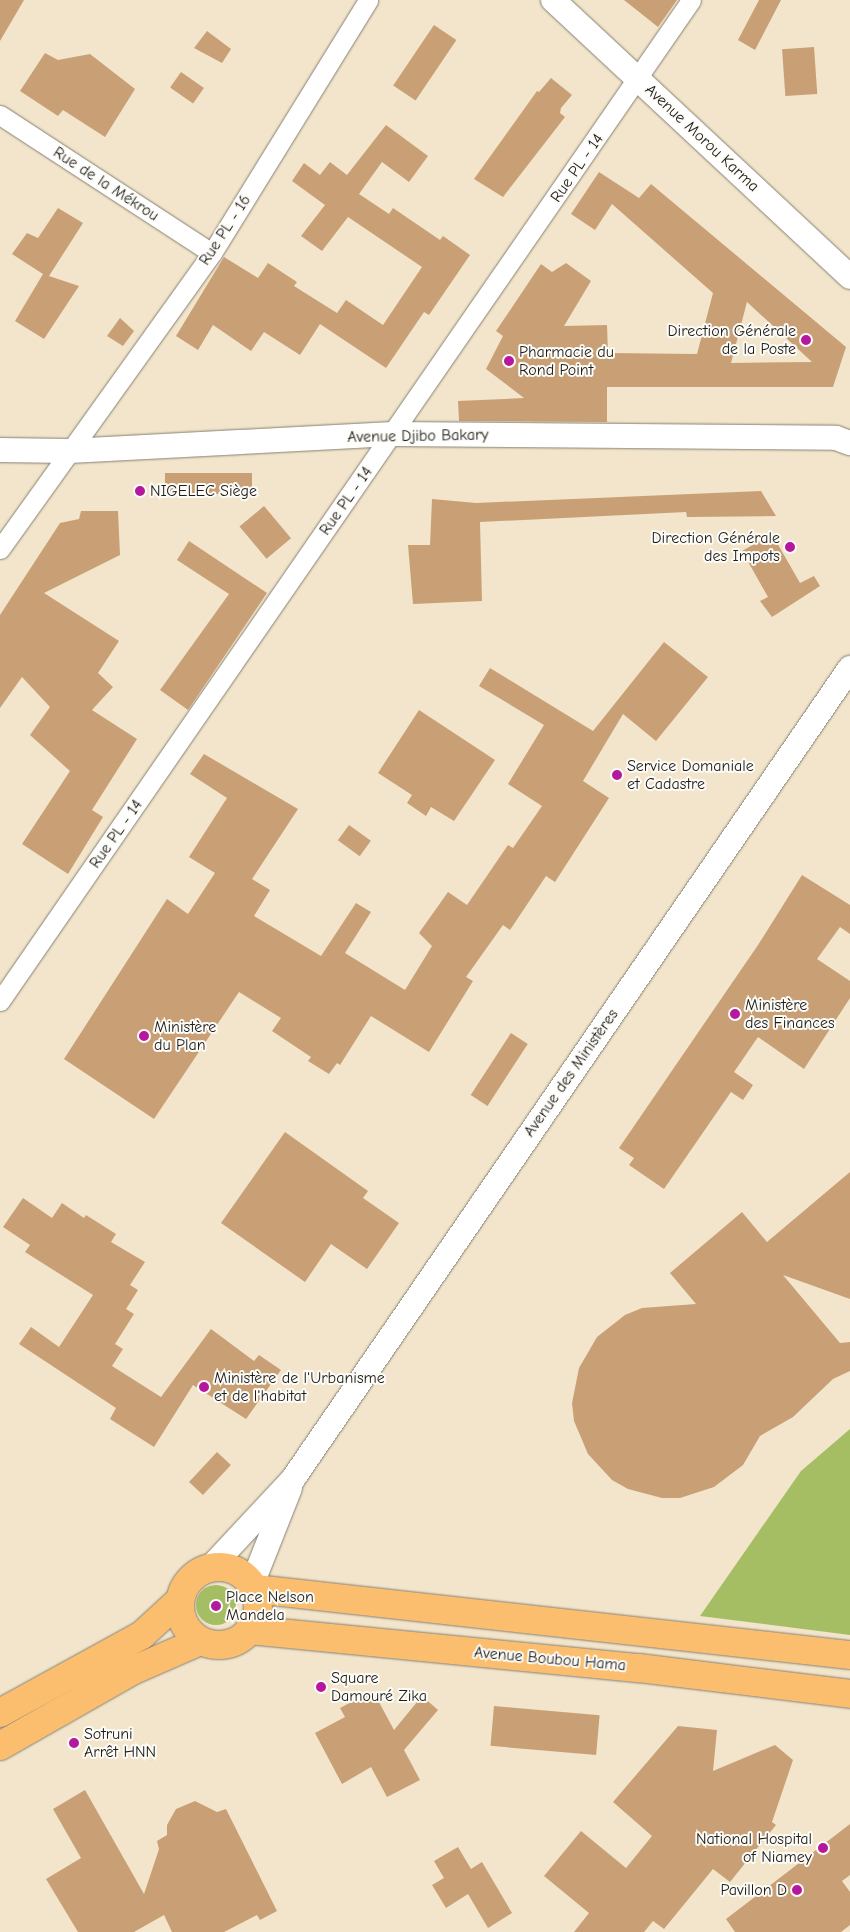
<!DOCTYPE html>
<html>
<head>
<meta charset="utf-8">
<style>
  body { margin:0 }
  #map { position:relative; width:850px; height:1932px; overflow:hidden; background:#f2e5cb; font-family:"Comic Neue",sans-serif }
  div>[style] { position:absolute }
  .green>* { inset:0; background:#a5be64 }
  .round { border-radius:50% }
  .building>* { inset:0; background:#c9a075; transform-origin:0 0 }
  .roads { filter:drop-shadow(0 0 1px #878074) drop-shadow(0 0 1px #878074) }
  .minor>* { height:19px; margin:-9.5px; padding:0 9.5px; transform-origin:9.5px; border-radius:9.5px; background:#fff }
  .tertiary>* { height:24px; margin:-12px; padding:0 12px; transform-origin:12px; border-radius:12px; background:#fff }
  .primary>* { height:28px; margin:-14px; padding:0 14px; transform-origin:14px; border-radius:14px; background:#fbbe6e }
  .primary>.ring { margin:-14px; padding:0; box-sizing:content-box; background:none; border:28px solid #fbbe6e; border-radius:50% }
  .dots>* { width:14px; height:14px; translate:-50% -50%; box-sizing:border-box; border:2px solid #fdfcf7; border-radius:50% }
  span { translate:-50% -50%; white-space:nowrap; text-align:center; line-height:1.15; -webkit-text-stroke:4px #fdfcf7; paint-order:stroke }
  .street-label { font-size:16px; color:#1c1c1c }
  .poi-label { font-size:16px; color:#1c1c1c }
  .right { translate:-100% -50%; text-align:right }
  .left { translate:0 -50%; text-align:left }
</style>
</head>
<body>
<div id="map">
  <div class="green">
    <i style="clip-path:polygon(850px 1429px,850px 1635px,700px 1616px,801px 1471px)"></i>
    <i class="round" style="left:196px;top:1585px;width:40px;height:40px"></i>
  </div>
  <div class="building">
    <i style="clip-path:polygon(0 0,24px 0,0 41px)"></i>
    <i style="clip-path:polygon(624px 0,677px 0,658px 27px)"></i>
    <i style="clip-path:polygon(759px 0,781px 0,755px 50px,738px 40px)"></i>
    <i style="left:434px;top:25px;width:27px;height:73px;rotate:34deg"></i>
    <i style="clip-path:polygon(207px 31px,231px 49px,222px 63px,194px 48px)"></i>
    <i style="left:814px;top:47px;width:47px;height:32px;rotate:86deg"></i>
    <i style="clip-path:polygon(45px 53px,58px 60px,90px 54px,135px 89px,105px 137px,63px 110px,58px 116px,20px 91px)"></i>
    <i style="left:181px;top:72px;width:28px;height:19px;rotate:35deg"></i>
    <i style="clip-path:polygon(551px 78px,572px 95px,561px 108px,560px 113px,565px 117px,503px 197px,474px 179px,537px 91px,539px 92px)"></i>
    <i style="clip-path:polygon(386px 125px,428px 156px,409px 182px,382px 162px,359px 194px,389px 214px,393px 208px,440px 240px,443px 236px,470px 255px,429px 315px,424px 312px,386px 368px,320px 324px,300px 355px,264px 332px,251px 351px,213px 325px,198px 350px,176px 336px,224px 257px,258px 278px,268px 263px,297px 282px,294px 286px,337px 313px,346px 300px,383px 325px,422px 267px,348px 217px,322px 251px,301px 236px,325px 205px,292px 181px,304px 163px,320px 175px,330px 162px,347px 175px)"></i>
    <i style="clip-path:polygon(evenodd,599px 172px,639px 198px,651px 184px,846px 347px,833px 387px,607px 387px,607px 422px,459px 421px,458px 401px,524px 398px,486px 369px,503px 336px,496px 331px,541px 264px,552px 272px,566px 263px,591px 281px,564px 326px,607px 325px,608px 353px,697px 354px,713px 293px,612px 204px,595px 230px,571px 214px,599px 172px,747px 302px,812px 362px,731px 363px,747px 302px)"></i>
    <i style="clip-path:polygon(58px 208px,83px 223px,49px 276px,79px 286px,44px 339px,15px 321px,43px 274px,12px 254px,27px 233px,38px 238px)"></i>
    <i style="clip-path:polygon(120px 318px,134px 331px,123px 346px,107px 336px)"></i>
    <i style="left:165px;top:473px;width:87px;height:21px"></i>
    <i style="clip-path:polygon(761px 491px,776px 516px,687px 517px,686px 512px,480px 522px,482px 601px,413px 604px,408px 545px,430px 545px,432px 499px,476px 503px)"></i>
    <i style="left:264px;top:506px;width:42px;height:32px;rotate:50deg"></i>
    <i style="clip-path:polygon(81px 511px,118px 511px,120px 555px,44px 593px,119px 641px,98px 673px,113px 687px,92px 710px,137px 739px,92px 810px,103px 817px,68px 874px,22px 844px,70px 771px,30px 735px,50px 707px,22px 677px,0 708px,0 615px,60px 523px,79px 519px)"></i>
    <i style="clip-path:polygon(772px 534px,800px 583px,814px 576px,820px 586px,772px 617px,760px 601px,768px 597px,742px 551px)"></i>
    <i style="clip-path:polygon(189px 541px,267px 593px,188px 710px,160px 690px,229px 594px,177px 560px)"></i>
    <i style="clip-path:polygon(664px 642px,708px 677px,656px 741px,623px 714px,583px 781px,609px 798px,555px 882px,546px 876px,510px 930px,503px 925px,466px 977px,473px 981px,429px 1052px,371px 1016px,340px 1065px,337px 1063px,329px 1074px,308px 1061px,311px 1057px,272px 1031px,281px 1018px,239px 992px,154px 1119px,64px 1059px,167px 899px,188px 914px,215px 873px,189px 857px,227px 798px,190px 774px,204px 754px,298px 809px,252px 879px,270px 890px,254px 916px,321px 956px,356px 903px,371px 912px,345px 953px,405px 990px,432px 946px,419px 933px,448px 892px,467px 905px,508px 845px,513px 848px,542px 806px,508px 784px,544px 725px,479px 686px,490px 668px,593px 731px)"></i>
    <i style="clip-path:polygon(419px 710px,495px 760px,454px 821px,431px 807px,426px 816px,407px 803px,412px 795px,378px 773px)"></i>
    <i style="left:349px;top:825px;width:27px;height:19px;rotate:36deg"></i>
    <i style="clip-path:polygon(802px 875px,850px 905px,850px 934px,840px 927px,817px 959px,850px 981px,850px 998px,804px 1069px,758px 1037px,734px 1072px,753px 1085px,743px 1100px,731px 1092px,664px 1189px,629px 1165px,634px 1158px,619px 1148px,758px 945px)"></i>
    <i style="left:511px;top:1033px;width:20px;height:74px;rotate:33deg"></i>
    <i style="clip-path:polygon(285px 1132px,368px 1191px,363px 1198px,399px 1223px,367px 1269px,331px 1244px,305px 1282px,221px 1223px)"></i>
    <i style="clip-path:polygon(850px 1172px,850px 1299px,783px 1275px,840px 1343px,850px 1342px,850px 1371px,833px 1379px,793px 1417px,760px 1436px,743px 1465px,714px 1487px,680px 1498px,662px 1498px,628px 1489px,612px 1480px,588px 1454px,574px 1421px,572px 1403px,579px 1368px,597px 1337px,625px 1315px,642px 1308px,696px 1304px,670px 1273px,742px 1212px,767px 1242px)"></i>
    <i style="clip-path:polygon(23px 1198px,52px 1218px,62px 1203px,84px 1218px,86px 1215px,116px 1234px,111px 1242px,145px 1262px,130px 1285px,138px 1290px,126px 1309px,134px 1314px,115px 1344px,123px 1349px,112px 1366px,161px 1397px,211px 1329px,254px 1361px,259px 1355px,281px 1370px,246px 1419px,193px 1385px,154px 1447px,110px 1419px,116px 1408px,19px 1344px,31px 1327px,59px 1347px,93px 1295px,25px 1252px,30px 1245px,3px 1227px)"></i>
    <i style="left:217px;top:1452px;width:19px;height:41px;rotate:43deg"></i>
    <i style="clip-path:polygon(373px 1691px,394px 1730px,422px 1696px,438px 1710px,404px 1750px,420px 1780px,387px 1797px,371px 1767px,342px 1784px,315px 1733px,345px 1717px,340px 1708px)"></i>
    <i style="left:494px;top:1706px;width:106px;height:40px;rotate:5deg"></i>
    <i style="clip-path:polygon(678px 1726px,717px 1730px,713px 1771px,775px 1745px,793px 1760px,772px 1822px,776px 1825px,730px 1882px,713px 1869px,664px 1929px,653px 1921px,644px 1932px,574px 1932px,589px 1913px,544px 1876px,581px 1831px,626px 1868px,652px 1836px,613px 1802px)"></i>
    <i style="clip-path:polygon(85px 1790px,144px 1894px,159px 1849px,157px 1841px,167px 1835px,167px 1825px,176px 1809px,195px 1801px,217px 1812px,226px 1809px,277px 1911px,260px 1920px,257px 1915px,224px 1932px,172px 1932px,164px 1915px,134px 1932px,78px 1932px,46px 1879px,81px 1858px,53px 1809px)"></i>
    <i style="clip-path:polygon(850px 1824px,850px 1875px,842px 1881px,850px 1892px,850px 1925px,841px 1932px,735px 1932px,726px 1919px)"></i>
    <i style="clip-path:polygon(458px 1847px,471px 1869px,482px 1862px,512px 1913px,488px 1928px,468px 1894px,446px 1908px,432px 1885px,444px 1878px,434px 1861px)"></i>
  </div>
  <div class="roads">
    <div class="minor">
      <i style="left:0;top:115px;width:253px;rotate:33.1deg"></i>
      <i style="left:0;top:549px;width:364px;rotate:-54.4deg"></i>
      <i style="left:212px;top:253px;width:297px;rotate:-58.3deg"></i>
      <i style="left:0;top:1001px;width:1216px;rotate:-55.38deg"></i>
    </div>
    <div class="tertiary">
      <i style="left:553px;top:0;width:406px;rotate:43deg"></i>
      <i style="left:0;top:450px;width:69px;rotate:0.8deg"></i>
      <i style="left:69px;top:451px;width:324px;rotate:-3deg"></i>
      <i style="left:393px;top:434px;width:443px;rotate:0.5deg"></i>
      <i style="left:836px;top:438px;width:15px;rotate:20deg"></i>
      <i style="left:211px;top:1567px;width:120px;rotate:-47deg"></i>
      <i style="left:293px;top:1479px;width:984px;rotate:-55.52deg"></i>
      <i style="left:252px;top:1584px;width:103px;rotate:-68.4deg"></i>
    </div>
    <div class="primary">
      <i class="ring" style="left:180px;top:1567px;width:50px;height:50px"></i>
      <i style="left:255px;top:1589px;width:599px;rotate:6.33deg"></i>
      <i style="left:249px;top:1630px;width:392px;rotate:5.6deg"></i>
      <i style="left:639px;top:1668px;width:213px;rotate:7deg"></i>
      <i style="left:0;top:1713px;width:162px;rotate:-28.8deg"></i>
      <i style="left:142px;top:1635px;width:52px;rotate:-42.6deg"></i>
      <i style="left:0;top:1746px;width:154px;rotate:-29.6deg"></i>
      <i style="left:134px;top:1670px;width:72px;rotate:-23.7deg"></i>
    </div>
  </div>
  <div class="dots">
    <i style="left:806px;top:340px;background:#b5179e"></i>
    <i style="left:509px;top:361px;background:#b5179e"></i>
    <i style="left:140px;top:491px;background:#b5179e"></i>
    <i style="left:790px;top:547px;background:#b5179e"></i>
    <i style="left:617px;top:775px;background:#b5179e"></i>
    <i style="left:735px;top:1014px;background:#b5179e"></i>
    <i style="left:144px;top:1036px;background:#b5179e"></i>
    <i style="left:204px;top:1387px;background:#b5179e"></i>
    <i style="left:216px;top:1606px;background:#b5179e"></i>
    <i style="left:321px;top:1687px;background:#b5179e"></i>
    <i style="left:74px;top:1743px;background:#b5179e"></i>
    <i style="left:823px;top:1848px;background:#b5179e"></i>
    <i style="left:797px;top:1890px;background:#b5179e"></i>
  </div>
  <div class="street-label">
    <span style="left:702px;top:138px;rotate:43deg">Avenue Morou Karma</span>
    <span style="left:577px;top:168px;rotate:-55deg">Rue PL - 14</span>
    <span style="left:106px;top:184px;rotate:33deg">Rue de la Mékrou</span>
    <span style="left:225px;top:230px;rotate:-57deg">Rue PL - 16</span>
    <span style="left:418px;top:436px;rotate:-1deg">Avenue Djibo Bakary</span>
    <span style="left:346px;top:501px;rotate:-55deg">Rue PL - 14</span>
    <span style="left:116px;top:834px;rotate:-55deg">Rue PL - 14</span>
    <span style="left:571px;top:1073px;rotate:-55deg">Avenue des Ministères</span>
    <span style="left:550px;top:1659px;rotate:5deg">Avenue Boubou Hama</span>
  </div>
  <div class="poi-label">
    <span class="right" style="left:796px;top:340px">Direction Générale<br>de la Poste</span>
    <span class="left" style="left:519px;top:361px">Pharmacie du<br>Rond Point</span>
    <span class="left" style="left:150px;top:491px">NIGELEC Siège</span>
    <span class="right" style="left:780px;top:547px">Direction Générale<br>des Impots</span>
    <span class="left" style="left:627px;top:775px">Service Domaniale<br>et Cadastre</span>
    <span class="left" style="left:745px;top:1014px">Ministère<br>des Finances</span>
    <span class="left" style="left:154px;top:1036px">Ministère<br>du Plan</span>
    <span class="left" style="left:214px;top:1387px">Ministère de l'Urbanisme<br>et de l'habitat</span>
    <span class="left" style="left:226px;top:1606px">Place Nelson<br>Mandela</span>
    <span class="left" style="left:331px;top:1687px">Square<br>Damouré Zika</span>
    <span class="left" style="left:84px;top:1743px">Sotruni<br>Arrêt HNN</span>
    <span class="right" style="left:812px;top:1848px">National Hospital<br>of Niamey</span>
    <span class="right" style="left:787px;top:1890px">Pavillon D</span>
  </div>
</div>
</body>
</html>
